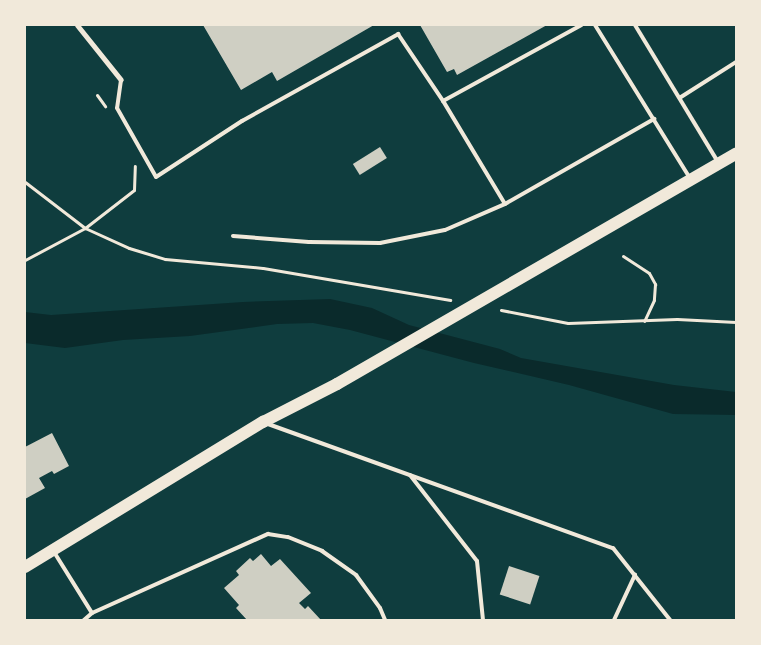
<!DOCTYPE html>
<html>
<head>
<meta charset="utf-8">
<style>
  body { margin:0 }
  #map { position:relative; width:761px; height:645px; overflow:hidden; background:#0f3d3e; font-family:"Libre Baskerville",serif }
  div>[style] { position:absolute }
  .water>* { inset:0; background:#0a2a2b }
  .building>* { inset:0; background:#cfcfc3; transform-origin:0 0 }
  .path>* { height:3px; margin:-1.5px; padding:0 1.5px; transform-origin:1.5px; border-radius:1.5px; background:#f1e9da }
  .service>* { height:4px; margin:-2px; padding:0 2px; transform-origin:2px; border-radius:2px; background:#f1e9da }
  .minor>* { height:5px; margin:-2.5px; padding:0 2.5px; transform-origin:2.5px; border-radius:2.5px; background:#f1e9da }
  .primary>* { height:12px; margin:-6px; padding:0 6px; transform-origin:6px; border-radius:6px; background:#f1e9da }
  span { translate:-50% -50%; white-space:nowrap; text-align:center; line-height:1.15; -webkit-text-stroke:4px #f1e9da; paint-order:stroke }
  .frame { position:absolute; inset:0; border:26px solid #f1e9da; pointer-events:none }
</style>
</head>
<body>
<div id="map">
  <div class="water">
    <i style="clip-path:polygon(330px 299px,372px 308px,409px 325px,500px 349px,521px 358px,674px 385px,736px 392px,736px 415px,673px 414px,569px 385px,474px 363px,350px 330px,313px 323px,277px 324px,190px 336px,123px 340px,65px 348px,25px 343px,25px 312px,51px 315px,243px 302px)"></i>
  </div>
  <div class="building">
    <i style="clip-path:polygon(203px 25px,374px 25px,277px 81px,272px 72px,241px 90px)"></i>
    <i style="clip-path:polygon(420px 25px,547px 25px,457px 75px,454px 69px,447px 72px)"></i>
    <i style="left:380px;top:147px;width:13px;height:32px;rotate:58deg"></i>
    <i style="clip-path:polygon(52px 433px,69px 466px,54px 474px,52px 471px,39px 478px,45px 488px,25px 499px,25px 447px)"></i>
    <i style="clip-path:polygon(261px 554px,271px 566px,280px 559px,311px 593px,299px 603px,305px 609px,308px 606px,321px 620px,247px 620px,236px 608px,239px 605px,224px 588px,239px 575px,236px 571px,250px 558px,253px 561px)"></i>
    <i style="left:509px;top:566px;width:32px;height:30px;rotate:18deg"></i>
  </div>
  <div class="path">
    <i style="left:97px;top:95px;width:14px;rotate:54deg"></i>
    <i style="left:25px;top:182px;width:76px;rotate:37.5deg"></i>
    <i style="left:85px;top:228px;width:48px;rotate:24.4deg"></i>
    <i style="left:129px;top:248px;width:38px;rotate:17deg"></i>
    <i style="left:165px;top:259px;width:98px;rotate:5.2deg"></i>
    <i style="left:263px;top:268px;width:190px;rotate:9.7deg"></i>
    <i style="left:623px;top:256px;width:31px;rotate:33deg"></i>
    <i style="left:649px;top:273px;width:13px;rotate:61deg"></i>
    <i style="left:655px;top:284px;width:16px;rotate:94deg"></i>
    <i style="left:654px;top:300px;width:23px;rotate:115deg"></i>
    <i style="left:25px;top:260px;width:68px;rotate:-28.1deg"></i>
    <i style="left:85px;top:228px;width:62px;rotate:-37.8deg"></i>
    <i style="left:134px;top:190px;width:24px;rotate:-88deg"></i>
    <i style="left:501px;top:310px;width:68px;rotate:11deg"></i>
    <i style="left:568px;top:323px;width:109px;rotate:-2.1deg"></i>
    <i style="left:677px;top:319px;width:59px;rotate:2.9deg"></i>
  </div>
  <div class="service">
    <i style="left:595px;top:25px;width:180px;rotate:58.2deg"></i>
    <i style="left:635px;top:25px;width:160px;rotate:58.8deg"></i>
    <i style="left:121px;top:80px;width:28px;rotate:98deg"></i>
    <i style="left:117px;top:108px;width:79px;rotate:60.5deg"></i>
    <i style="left:156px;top:177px;width:103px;rotate:-33.1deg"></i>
    <i style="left:242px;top:121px;width:179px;rotate:-29.1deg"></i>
    <i style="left:398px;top:34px;width:81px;rotate:56.1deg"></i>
    <i style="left:443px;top:101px;width:158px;rotate:-28.8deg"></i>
    <i style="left:681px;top:97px;width:65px;rotate:-32.5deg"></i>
    <i style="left:505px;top:204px;width:172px;rotate:-29.7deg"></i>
    <i style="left:233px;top:236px;width:76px;rotate:4.5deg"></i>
    <i style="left:309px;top:242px;width:71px;rotate:0.8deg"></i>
    <i style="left:380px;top:243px;width:66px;rotate:-11.3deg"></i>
    <i style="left:445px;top:230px;width:65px;rotate:-23.4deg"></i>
    <i style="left:505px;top:204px;width:120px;rotate:-121deg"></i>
    <i style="left:268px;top:424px;width:367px;rotate:19.8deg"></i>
    <i style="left:613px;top:548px;width:92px;rotate:51.6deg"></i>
    <i style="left:410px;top:475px;width:109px;rotate:52.1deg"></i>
    <i style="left:477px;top:561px;width:59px;rotate:84.2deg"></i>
    <i style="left:54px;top:552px;width:72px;rotate:58.1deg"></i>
    <i style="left:92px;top:613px;width:11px;rotate:139deg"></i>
    <i style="left:92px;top:613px;width:193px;rotate:-24.2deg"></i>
    <i style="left:268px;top:534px;width:20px;rotate:9deg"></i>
    <i style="left:288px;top:537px;width:37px;rotate:22deg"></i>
    <i style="left:322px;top:551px;width:42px;rotate:35.2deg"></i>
    <i style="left:356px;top:575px;width:41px;rotate:54deg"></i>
    <i style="left:380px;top:608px;width:13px;rotate:67deg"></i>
    <i style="left:614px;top:620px;width:50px;rotate:-65deg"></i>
  </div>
  <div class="minor">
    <i style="left:77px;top:25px;width:70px;rotate:51.3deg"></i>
  </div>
  <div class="primary">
    <i style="left:25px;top:567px;width:279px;rotate:-31.4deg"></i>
    <i style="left:263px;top:422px;width:83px;rotate:-27.2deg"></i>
    <i style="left:337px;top:384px;width:461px;rotate:-30deg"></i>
  </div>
  <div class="frame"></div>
</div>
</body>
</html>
